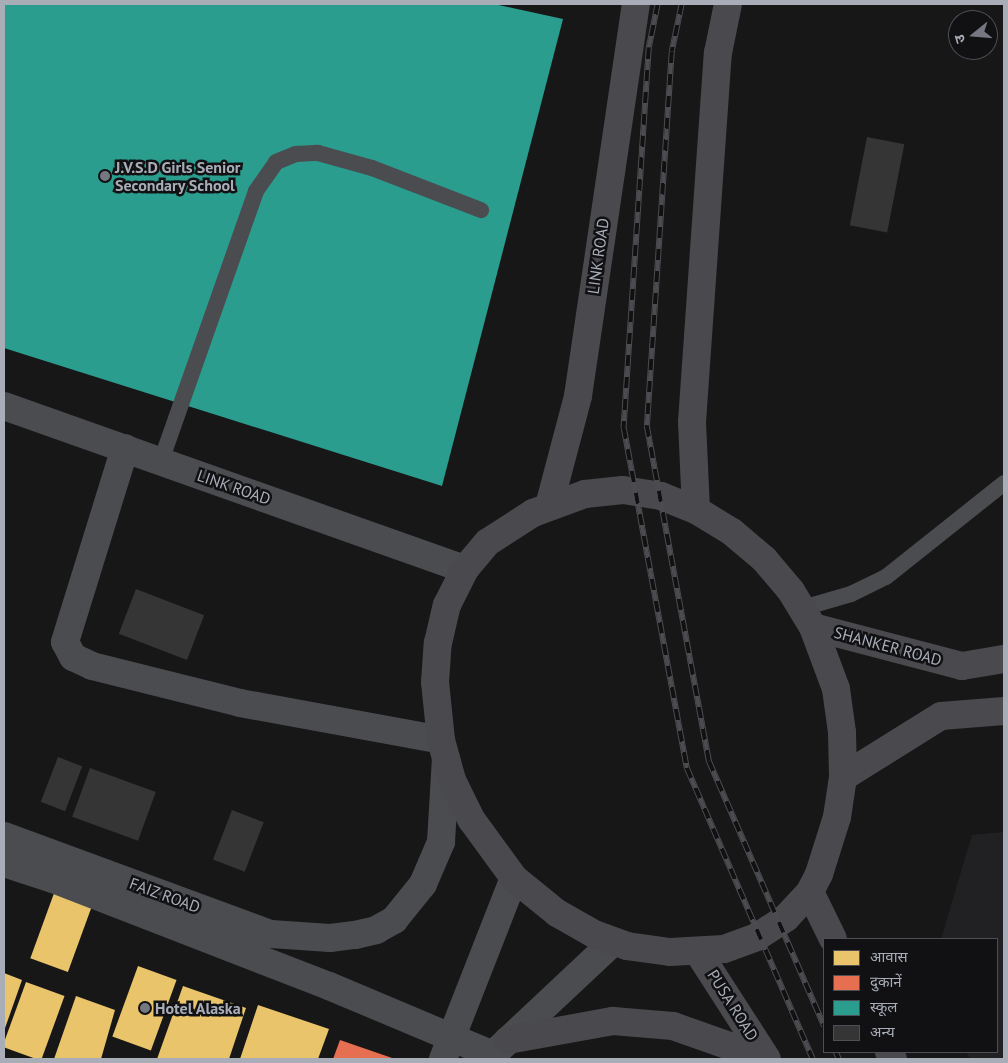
<!DOCTYPE html>
<html>
<head>
<meta charset="utf-8">
<style>
  body { margin:0 }
  #map { position:relative; width:1008px; height:1063px; overflow:hidden; background:#171717; font-family:"PT Sans","Noto Sans Devanagari",sans-serif }
  div>[style] { position:absolute }
  .built>* { inset:0; background:#212123 }
  .homes>* { inset:0; background:#e9c46a; transform-origin:0 0 }
  .shops>* { inset:0; background:#e76f51 }
  .schools>* { inset:0; background:#2a9d8f }
  .building>* { inset:0; background:#353536; transform-origin:0 0 }
  .service>* { height:16px; margin:-8px; padding:0 8px; transform-origin:8px; border-radius:8px; background:#4b4c50 }
  .minor>* { height:28px; margin:-14px; padding:0 14px; transform-origin:14px; border-radius:14px; background:#4b4c50 }
  .tertiary>* { height:28px; margin:-14px; padding:0 14px; transform-origin:14px; border-radius:14px; background:#4b4c50 }
  .secondary>* { height:28px; margin:-14px; padding:0 14px; transform-origin:14px; border-radius:14px; background:#4a4a4e }
  .rail>* { height:5.5px; margin-top:-2.75px; transform-origin:0; background:repeating-linear-gradient(90deg,#111113 0 11px,#4b4c4f 0 22px); box-sizing:border-box; border-block:1px solid #4b4c4f }
  .dots>* { width:14px; height:14px; translate:-50% -50%; box-sizing:border-box; border:2px solid #111113; border-radius:50% }
  span { translate:-50% -50%; white-space:nowrap; text-align:center; line-height:1.15; -webkit-text-stroke:5px #111113; paint-order:stroke }
  .poi-label { font-size:16px; color:#a8adb8; font-weight:700 }
  .left { translate:0 -50%; text-align:left }
  .street-label { font-size:16px; color:#a8adb8 }
  .frame { position:absolute; inset:0; border:5px solid #a8adb8; pointer-events:none }
  .legend { position:absolute; left:823px; top:938px; width:175px; height:115px; box-sizing:border-box; background:#111113; border:1px solid #4d4f55; margin:0; padding:6px 9px; list-style:none; font-size:15px; color:#a8adb8 }
  .legend li { display:flex; align-items:center; gap:10px; height:25px }
  .legend b { width:25px; border:1px solid #4d4f55 }
  .north { position:absolute; left:948px; top:10px; width:50px; height:50px; box-sizing:border-box; background:#111113; border:1px solid #4d4f55; border-radius:50%; rotate:253deg; font-size:14px; font-weight:700; line-height:20px; text-align:center; color:#a8adb8 }
  .north::after { content:''; display:block; margin:auto; width:18px; height:22px; background:#757880; clip-path:polygon(50% 0,100% 100%,50% 72%,0 100%) }
</style>
</head>
<body>
<div id="map">
  <div class="built">
    <i style="clip-path:polygon(1004px 832px,1004px 1059px,970px 1059px,966px 1052px,997px 1052px,997px 939px,941px 939px,972px 835px)"></i>
  </div>
  <div class="homes">
    <i style="left:57px;top:885px;width:40px;height:78px;rotate:20deg"></i>
    <i style="left:138px;top:966px;width:41px;height:75px;rotate:20deg"></i>
    <i style="clip-path:polygon(4px 973px,22px 980px,4px 1031px)"></i>
    <i style="left:26px;top:982px;width:41px;height:69px;rotate:20deg"></i>
    <i style="clip-path:polygon(183px 986px,246px 1008px,229px 1059px,157px 1059px)"></i>
    <i style="clip-path:polygon(76px 996px,115px 1010px,101px 1059px,54px 1059px)"></i>
    <i style="clip-path:polygon(258px 1005px,329px 1029px,318px 1059px,240px 1059px)"></i>
  </div>
  <div class="shops">
    <i style="clip-path:polygon(340px 1040px,395px 1059px,333px 1059px)"></i>
  </div>
  <div class="schools">
    <i style="clip-path:polygon(4px 4px,494px 4px,563px 19px,442px 486px,4px 348px)"></i>
  </div>
  <div class="building">
    <i style="left:867px;top:137px;width:38px;height:90px;rotate:11deg"></i>
    <i style="left:136px;top:589px;width:73px;height:48px;rotate:21deg"></i>
    <i style="left:58px;top:757px;width:26px;height:48px;rotate:21deg"></i>
    <i style="left:90px;top:768px;width:70px;height:52px;rotate:20deg"></i>
    <i style="left:232px;top:810px;width:34px;height:53px;rotate:21deg"></i>
  </div>
  <div class="service">
    <i style="left:161px;top:461px;width:286px;rotate:-70.6deg"></i>
    <i style="left:256px;top:191px;width:35px;rotate:-55deg"></i>
    <i style="left:276px;top:162px;width:22px;rotate:-22deg"></i>
    <i style="left:296px;top:154px;width:22px;rotate:-3deg"></i>
    <i style="left:318px;top:153px;width:56px;rotate:15.5deg"></i>
    <i style="left:372px;top:168px;width:117px;rotate:21.1deg"></i>
    <i style="left:803px;top:608px;width:50px;rotate:-16.3deg"></i>
    <i style="left:851px;top:594px;width:39px;rotate:-26deg"></i>
    <i style="left:886px;top:577px;width:151px;rotate:-38.5deg"></i>
  </div>
  <div class="minor">
    <i style="left:4px;top:406px;width:489px;rotate:19.5deg"></i>
    <i style="left:125px;top:448px;width:203px;rotate:107.2deg"></i>
    <i style="left:65px;top:642px;width:17px;rotate:62deg"></i>
    <i style="left:73px;top:657px;width:21px;rotate:25deg"></i>
    <i style="left:92px;top:666px;width:153px;rotate:14deg"></i>
    <i style="left:240px;top:703px;width:204px;rotate:10.4deg"></i>
  </div>
  <div class="tertiary">
    <i style="left:4px;top:836px;width:284px;rotate:20.2deg"></i>
    <i style="left:271px;top:934px;width:59px;rotate:3.9deg"></i>
    <i style="left:330px;top:938px;width:25px;rotate:-7deg"></i>
    <i style="left:355px;top:935px;width:22px;rotate:-13deg"></i>
    <i style="left:376px;top:930px;width:21px;rotate:-29deg"></i>
    <i style="left:394px;top:920px;width:46px;rotate:-51.1deg"></i>
    <i style="left:423px;top:884px;width:46px;rotate:-66.8deg"></i>
    <i style="left:441px;top:842px;width:83px;rotate:-86.6deg"></i>
    <i style="left:4px;top:863px;width:52px;rotate:18.1deg"></i>
    <i style="left:53px;top:879px;width:296px;rotate:21.2deg"></i>
    <i style="left:329px;top:986px;width:178px;rotate:22.8deg"></i>
    <i style="left:499px;top:1049px;width:156px;rotate:-43.2deg"></i>
    <i style="left:443px;top:1059px;width:194px;rotate:-68.6deg"></i>
  </div>
  <div class="secondary">
    <i style="left:623px;top:490px;width:38px;rotate:9deg"></i>
    <i style="left:661px;top:496px;width:38px;rotate:22deg"></i>
    <i style="left:696px;top:510px;width:42px;rotate:31.4deg"></i>
    <i style="left:732px;top:532px;width:42px;rotate:40.2deg"></i>
    <i style="left:764px;top:559px;width:42px;rotate:49.8deg"></i>
    <i style="left:791px;top:591px;width:42px;rotate:58.6deg"></i>
    <i style="left:813px;top:627px;width:66px;rotate:69.6deg"></i>
    <i style="left:836px;top:689px;width:43px;rotate:82.1deg"></i>
    <i style="left:842px;top:732px;width:45px;rotate:88.7deg"></i>
    <i style="left:843px;top:777px;width:40px;rotate:98.5deg"></i>
    <i style="left:837px;top:817px;width:60px;rotate:107.5deg"></i>
    <i style="left:819px;top:874px;width:20px;rotate:117deg"></i>
    <i style="left:810px;top:892px;width:35px;rotate:133deg"></i>
    <i style="left:786px;top:918px;width:35px;rotate:147deg"></i>
    <i style="left:757px;top:937px;width:35px;rotate:160deg"></i>
    <i style="left:724px;top:949px;width:54px;rotate:176.8deg"></i>
    <i style="left:670px;top:952px;width:43px;rotate:-172.1deg"></i>
    <i style="left:627px;top:946px;width:35px;rotate:-160deg"></i>
    <i style="left:594px;top:934px;width:43px;rotate:-150.4deg"></i>
    <i style="left:557px;top:913px;width:55px;rotate:-140.9deg"></i>
    <i style="left:514px;top:878px;width:73px;rotate:-126.1deg"></i>
    <i style="left:471px;top:819px;width:43px;rotate:-116deg"></i>
    <i style="left:452px;top:780px;width:41px;rotate:-105.4deg"></i>
    <i style="left:441px;top:740px;width:58px;rotate:-95.9deg"></i>
    <i style="left:435px;top:682px;width:39px;rotate:-86deg"></i>
    <i style="left:438px;top:643px;width:39px;rotate:-77deg"></i>
    <i style="left:447px;top:605px;width:40px;rotate:-63.4deg"></i>
    <i style="left:465px;top:569px;width:35px;rotate:-50deg"></i>
    <i style="left:488px;top:542px;width:54px;rotate:-32.8deg"></i>
    <i style="left:533px;top:513px;width:55px;rotate:-20.1deg"></i>
    <i style="left:585px;top:494px;width:38px;rotate:-6deg"></i>
    <i style="left:549px;top:506px;width:114px;rotate:-75.2deg"></i>
    <i style="left:578px;top:396px;width:396px;rotate:-81.6deg"></i>
    <i style="left:696px;top:510px;width:88px;rotate:-92.6deg"></i>
    <i style="left:692px;top:422px;width:370px;rotate:-86deg"></i>
    <i style="left:718px;top:53px;width:50px;rotate:-78.5deg"></i>
    <i style="left:813px;top:627px;width:154px;rotate:14.7deg"></i>
    <i style="left:962px;top:666px;width:43px;rotate:-9.5deg"></i>
    <i style="left:843px;top:777px;width:115px;rotate:-31.9deg"></i>
    <i style="left:941px;top:716px;width:63px;rotate:-4.5deg"></i>
    <i style="left:810px;top:892px;width:52px;rotate:63.9deg"></i>
    <i style="left:698px;top:952px;width:127px;rotate:57.2deg"></i>
    <i style="left:508px;top:1040px;width:107px;rotate:-10.3deg"></i>
    <i style="left:613px;top:1021px;width:60px;rotate:4.8deg"></i>
    <i style="left:673px;top:1026px;width:99px;rotate:19.5deg"></i>
    <i style="left:889px;top:1052px;width:8px;rotate:60deg"></i>
  </div>
  <div class="rail">
    <i style="left:658px;top:4px;width:45px;rotate:101.6deg"></i>
    <i style="left:649px;top:48px;width:381px;rotate:93.8deg"></i>
    <i style="left:624px;top:428px;width:346px;rotate:79.5deg"></i>
    <i style="left:687px;top:768px;width:317px;rotate:66.6deg"></i>
    <i style="left:682px;top:4px;width:49px;rotate:101.8deg"></i>
    <i style="left:672px;top:52px;width:375px;rotate:93.8deg"></i>
    <i style="left:647px;top:426px;width:341px;rotate:79.5deg"></i>
    <i style="left:709px;top:761px;width:289px;rotate:66.5deg"></i>
    <i style="left:836px;top:1052px;width:8px;rotate:67deg"></i>
  </div>
  <div class="dots">
    <i style="left:105px;top:176px;background:#757880"></i>
    <i style="left:145px;top:1008px;background:#757880"></i>
  </div>
  <div class="poi-label">
    <span class="left" style="left:115px;top:176px">J.V.S.D Girls Senior<br>Secondary School</span>
    <span class="left" style="left:155px;top:1008px">Hotel Alaska</span>
  </div>
  <div class="street-label">
    <span style="left:598px;top:256px;rotate:-82deg">LINK ROAD</span>
    <span style="left:234px;top:487px;rotate:19deg">LINK ROAD</span>
    <span style="left:888px;top:646px;rotate:15deg">SHANKER ROAD</span>
    <span style="left:165px;top:895px;rotate:20deg">FAIZ ROAD</span>
    <span style="left:733px;top:1005px;rotate:58deg">PUSA ROAD</span>
  </div>
  <div class="frame"></div>
  <ul class="legend">
  <li><b style="height:14px;background:#e9c46a"></b>आवास</li>
  <li><b style="height:14px;background:#e76f51"></b>दुकानें</li>
  <li><b style="height:14px;background:#2a9d8f"></b>स्कूल</li>
  <li><b style="height:14px;background:#353536"></b>अन्य</li>
  </ul>
  <div class="north">उ</div>
</div>
</body>
</html>
